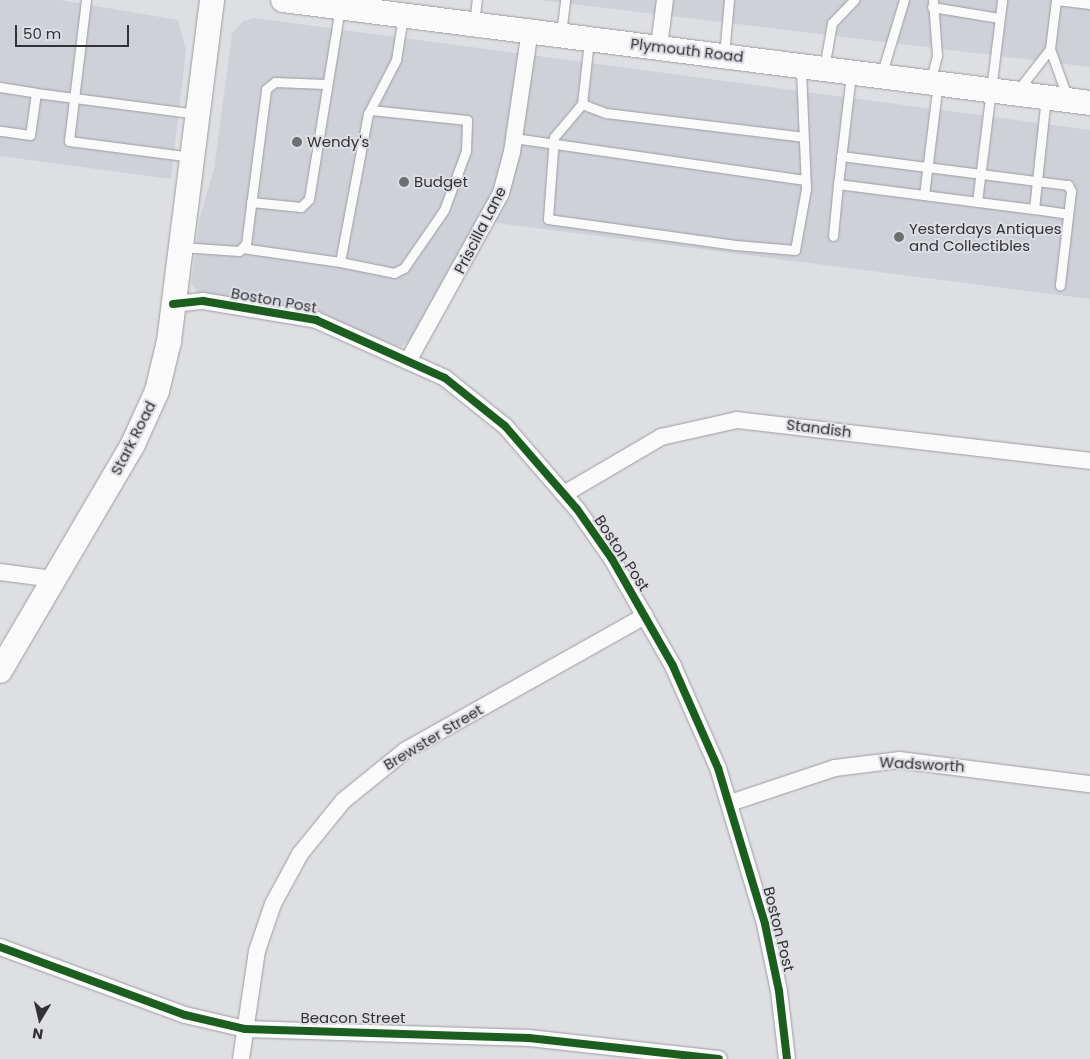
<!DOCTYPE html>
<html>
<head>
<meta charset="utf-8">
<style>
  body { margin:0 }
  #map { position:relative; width:1090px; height:1059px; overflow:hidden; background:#dedfe3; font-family:Poppins,sans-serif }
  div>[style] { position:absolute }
  .built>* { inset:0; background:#ced1d8 }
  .roads { filter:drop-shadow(0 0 1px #9d9d9f) drop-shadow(0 0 1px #9d9d9f) }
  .lane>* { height:9px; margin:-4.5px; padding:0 4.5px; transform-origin:4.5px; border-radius:4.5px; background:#fafafb }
  .street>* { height:16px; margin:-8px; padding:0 8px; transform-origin:8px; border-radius:8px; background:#fafafb }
  .secondary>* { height:24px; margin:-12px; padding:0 12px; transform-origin:12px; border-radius:12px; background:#fafafb }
  .cycleway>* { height:8px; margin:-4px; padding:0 4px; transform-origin:4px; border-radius:4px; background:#1b5e20 }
  .dots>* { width:14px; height:14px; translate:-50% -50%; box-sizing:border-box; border:2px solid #dddee4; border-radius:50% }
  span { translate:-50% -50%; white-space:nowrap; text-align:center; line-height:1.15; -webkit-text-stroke:4px #dddee4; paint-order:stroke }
  .street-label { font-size:15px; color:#323234 }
  .poi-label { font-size:15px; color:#323234 }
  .left { translate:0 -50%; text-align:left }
  .north { position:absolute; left:15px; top:994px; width:50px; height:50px; -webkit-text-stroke:4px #dddee4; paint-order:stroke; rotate:189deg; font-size:14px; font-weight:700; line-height:20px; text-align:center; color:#323234 }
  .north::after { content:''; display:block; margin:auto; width:18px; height:22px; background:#323234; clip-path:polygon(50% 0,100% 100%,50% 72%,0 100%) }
  .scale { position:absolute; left:15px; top:25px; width:114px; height:22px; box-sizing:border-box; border:2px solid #323234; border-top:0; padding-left:6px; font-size:15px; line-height:18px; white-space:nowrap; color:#323234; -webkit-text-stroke:4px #dddee4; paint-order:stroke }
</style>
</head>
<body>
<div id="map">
  <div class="built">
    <i style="clip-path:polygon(0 0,60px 0,178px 20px,186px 50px,171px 179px,0 156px)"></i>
    <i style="clip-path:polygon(540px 0,1090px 0,1090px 67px)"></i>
    <i style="clip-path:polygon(254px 18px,1090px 130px,1090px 299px,481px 221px,412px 338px,401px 347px,198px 294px,191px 283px,200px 217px,214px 169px,232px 34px,243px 21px)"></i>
  </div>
  <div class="roads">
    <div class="lane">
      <i style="left:86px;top:0;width:142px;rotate:96.9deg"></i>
      <i style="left:69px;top:141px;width:124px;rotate:7.4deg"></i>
      <i style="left:1056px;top:0;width:49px;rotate:97deg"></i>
      <i style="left:1050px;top:49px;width:53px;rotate:70.2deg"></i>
      <i style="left:1056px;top:0;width:34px;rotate:7deg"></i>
      <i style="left:932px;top:7px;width:68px;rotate:9.3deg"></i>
      <i style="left:474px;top:23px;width:23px;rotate:-83deg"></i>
      <i style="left:561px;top:34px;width:34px;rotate:-83deg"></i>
      <i style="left:589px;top:40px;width:64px;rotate:96.2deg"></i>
      <i style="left:582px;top:104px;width:43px;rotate:130.3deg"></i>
      <i style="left:554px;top:137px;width:82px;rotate:94.2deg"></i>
      <i style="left:548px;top:219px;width:189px;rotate:7.9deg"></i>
      <i style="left:735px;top:245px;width:60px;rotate:4.8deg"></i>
      <i style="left:795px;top:250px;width:62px;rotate:-79.8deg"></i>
      <i style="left:806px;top:189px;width:121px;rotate:-92.4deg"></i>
      <i style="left:724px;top:55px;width:55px;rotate:-84.8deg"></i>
      <i style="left:824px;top:68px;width:46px;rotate:-79.9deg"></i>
      <i style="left:832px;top:23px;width:32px;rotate:-46deg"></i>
      <i style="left:851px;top:74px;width:111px;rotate:96.7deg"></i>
      <i style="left:838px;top:184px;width:198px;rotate:7.3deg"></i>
      <i style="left:1034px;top:209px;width:113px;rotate:-83.9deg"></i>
      <i style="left:881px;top:76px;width:79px;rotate:-73.2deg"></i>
      <i style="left:930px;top:82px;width:28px;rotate:-75deg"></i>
      <i style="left:937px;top:55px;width:55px;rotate:-94.2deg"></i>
      <i style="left:0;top:87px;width:36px;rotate:9deg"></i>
      <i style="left:36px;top:93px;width:42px;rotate:98.1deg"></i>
      <i style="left:30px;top:135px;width:30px;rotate:-172deg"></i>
      <i style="left:1018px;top:90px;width:52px;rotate:-52deg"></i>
      <i style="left:36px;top:93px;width:162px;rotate:7.4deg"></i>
      <i style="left:582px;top:104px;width:26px;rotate:21deg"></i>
      <i style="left:606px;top:113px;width:198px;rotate:6.9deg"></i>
      <i style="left:514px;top:138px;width:294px;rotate:8.2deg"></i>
      <i style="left:841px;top:156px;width:229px;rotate:7.3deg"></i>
      <i style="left:1068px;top:185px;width:7px;rotate:63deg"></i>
      <i style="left:1071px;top:191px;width:95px;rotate:96.7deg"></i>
      <i style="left:924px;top:195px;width:113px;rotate:-82.9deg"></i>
      <i style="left:251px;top:202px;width:50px;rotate:5.7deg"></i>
      <i style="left:301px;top:207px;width:11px;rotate:-45deg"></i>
      <i style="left:309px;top:199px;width:194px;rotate:-80.8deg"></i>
      <i style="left:977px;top:202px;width:204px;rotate:-82.9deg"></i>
      <i style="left:1034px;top:209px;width:34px;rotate:8deg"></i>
      <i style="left:833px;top:236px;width:52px;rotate:-84.5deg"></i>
      <i style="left:181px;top:247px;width:58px;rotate:3.9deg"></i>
      <i style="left:239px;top:251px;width:10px;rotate:-45deg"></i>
      <i style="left:246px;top:244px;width:156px;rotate:-82.6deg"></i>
      <i style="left:266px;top:89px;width:11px;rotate:-38deg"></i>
      <i style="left:275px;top:82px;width:50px;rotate:2.3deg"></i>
      <i style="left:242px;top:248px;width:99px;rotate:8.1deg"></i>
      <i style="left:340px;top:262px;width:151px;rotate:-79.3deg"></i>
      <i style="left:368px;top:114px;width:61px;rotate:-62.6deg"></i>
      <i style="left:396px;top:60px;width:44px;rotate:-80.8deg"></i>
      <i style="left:340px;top:262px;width:55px;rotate:11.5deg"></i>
      <i style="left:394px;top:273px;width:11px;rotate:-27deg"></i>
      <i style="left:404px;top:268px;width:70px;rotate:-55.4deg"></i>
      <i style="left:444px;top:210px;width:63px;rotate:-69.6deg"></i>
      <i style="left:466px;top:151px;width:31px;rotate:-88deg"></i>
      <i style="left:467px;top:120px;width:97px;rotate:-174.1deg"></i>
    </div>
    <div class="street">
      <i style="left:659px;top:46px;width:46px;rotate:-82.6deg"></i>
      <i style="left:173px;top:304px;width:30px;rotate:-6deg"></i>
      <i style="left:203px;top:301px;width:115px;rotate:9.5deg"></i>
      <i style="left:316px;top:320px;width:141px;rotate:24.2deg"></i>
      <i style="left:445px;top:378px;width:77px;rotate:38.7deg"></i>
      <i style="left:505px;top:426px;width:110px;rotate:49.1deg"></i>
      <i style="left:577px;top:509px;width:61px;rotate:55deg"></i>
      <i style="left:612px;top:559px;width:123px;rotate:60.3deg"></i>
      <i style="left:673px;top:666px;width:111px;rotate:66.2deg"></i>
      <i style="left:718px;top:768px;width:163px;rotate:73.2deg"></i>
      <i style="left:765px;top:924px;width:68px;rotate:78.2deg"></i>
      <i style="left:779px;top:991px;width:68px;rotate:83.3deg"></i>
      <i style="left:408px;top:361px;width:192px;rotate:-61deg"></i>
      <i style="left:501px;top:193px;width:42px;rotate:-75deg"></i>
      <i style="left:512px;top:152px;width:123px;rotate:-81.6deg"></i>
      <i style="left:564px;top:494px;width:113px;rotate:-30.4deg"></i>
      <i style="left:661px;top:437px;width:78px;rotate:-12.6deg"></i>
      <i style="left:737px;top:420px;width:355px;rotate:6.6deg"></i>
      <i style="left:0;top:572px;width:53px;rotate:7.5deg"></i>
      <i style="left:730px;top:803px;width:111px;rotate:-18.4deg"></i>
      <i style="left:835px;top:768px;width:64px;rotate:-7.1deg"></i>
      <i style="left:899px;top:760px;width:193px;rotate:7.2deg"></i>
      <i style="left:0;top:947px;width:197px;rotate:20.2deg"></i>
      <i style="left:185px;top:1015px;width:62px;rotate:13.1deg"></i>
      <i style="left:245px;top:1029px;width:284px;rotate:1.8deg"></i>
      <i style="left:529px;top:1038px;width:191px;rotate:6.3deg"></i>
      <i style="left:241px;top:1059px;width:109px;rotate:-81.6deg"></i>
      <i style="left:257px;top:951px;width:50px;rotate:-71.2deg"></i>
      <i style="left:273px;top:904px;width:57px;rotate:-61.6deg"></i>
      <i style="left:300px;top:854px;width:68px;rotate:-50.9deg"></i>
      <i style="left:343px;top:801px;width:81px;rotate:-39deg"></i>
      <i style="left:406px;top:750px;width:274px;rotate:-29.3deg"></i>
    </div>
    <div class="secondary">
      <i style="left:283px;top:0;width:814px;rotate:7.27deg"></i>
      <i style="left:0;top:671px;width:263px;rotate:-59.6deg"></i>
      <i style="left:133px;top:444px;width:58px;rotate:-65.6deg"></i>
      <i style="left:157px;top:391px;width:51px;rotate:-76.5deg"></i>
      <i style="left:169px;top:341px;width:344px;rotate:-82.8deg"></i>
    </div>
  </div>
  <div class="cycleway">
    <i style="left:173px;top:304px;width:30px;rotate:-6deg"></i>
    <i style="left:203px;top:301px;width:115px;rotate:9.5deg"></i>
    <i style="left:316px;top:320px;width:141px;rotate:24.2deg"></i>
    <i style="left:445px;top:378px;width:77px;rotate:38.7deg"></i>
    <i style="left:505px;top:426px;width:110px;rotate:49.1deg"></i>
    <i style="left:577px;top:509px;width:61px;rotate:55deg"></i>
    <i style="left:612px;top:559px;width:123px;rotate:60.3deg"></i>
    <i style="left:673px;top:666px;width:111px;rotate:66.2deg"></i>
    <i style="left:718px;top:768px;width:163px;rotate:73.2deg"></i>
    <i style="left:765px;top:924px;width:68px;rotate:78.2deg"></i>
    <i style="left:779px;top:991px;width:68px;rotate:83.3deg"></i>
    <i style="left:0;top:947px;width:197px;rotate:20.2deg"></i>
    <i style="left:185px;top:1015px;width:62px;rotate:13.1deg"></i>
    <i style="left:245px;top:1029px;width:284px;rotate:1.8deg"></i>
    <i style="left:529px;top:1038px;width:191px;rotate:6.3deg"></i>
  </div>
  <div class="dots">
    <i style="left:297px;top:142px;background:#6e6f71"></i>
    <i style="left:404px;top:182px;background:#6e6f71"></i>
    <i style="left:899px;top:237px;background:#6e6f71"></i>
  </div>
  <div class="street-label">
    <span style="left:687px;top:50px;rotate:7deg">Plymouth Road</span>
    <span style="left:480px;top:230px;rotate:-63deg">Priscilla Lane</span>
    <span style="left:274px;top:300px;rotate:10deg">Boston Post</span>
    <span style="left:819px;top:428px;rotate:7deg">Standish</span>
    <span style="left:133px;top:438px;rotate:-63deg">Stark Road</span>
    <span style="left:622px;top:553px;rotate:57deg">Boston Post</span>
    <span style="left:433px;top:737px;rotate:-31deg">Brewster Street</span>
    <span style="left:922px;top:764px;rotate:3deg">Wadsworth</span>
    <span style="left:779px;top:929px;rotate:76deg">Boston Post</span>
    <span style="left:353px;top:1018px">Beacon Street</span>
  </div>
  <div class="poi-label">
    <span class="left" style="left:307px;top:142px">Wendy's</span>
    <span class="left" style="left:414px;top:182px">Budget</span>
    <span class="left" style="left:909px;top:237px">Yesterdays Antiques<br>and Collectibles</span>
  </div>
  <div class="north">N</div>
  <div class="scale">50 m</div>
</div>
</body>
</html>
